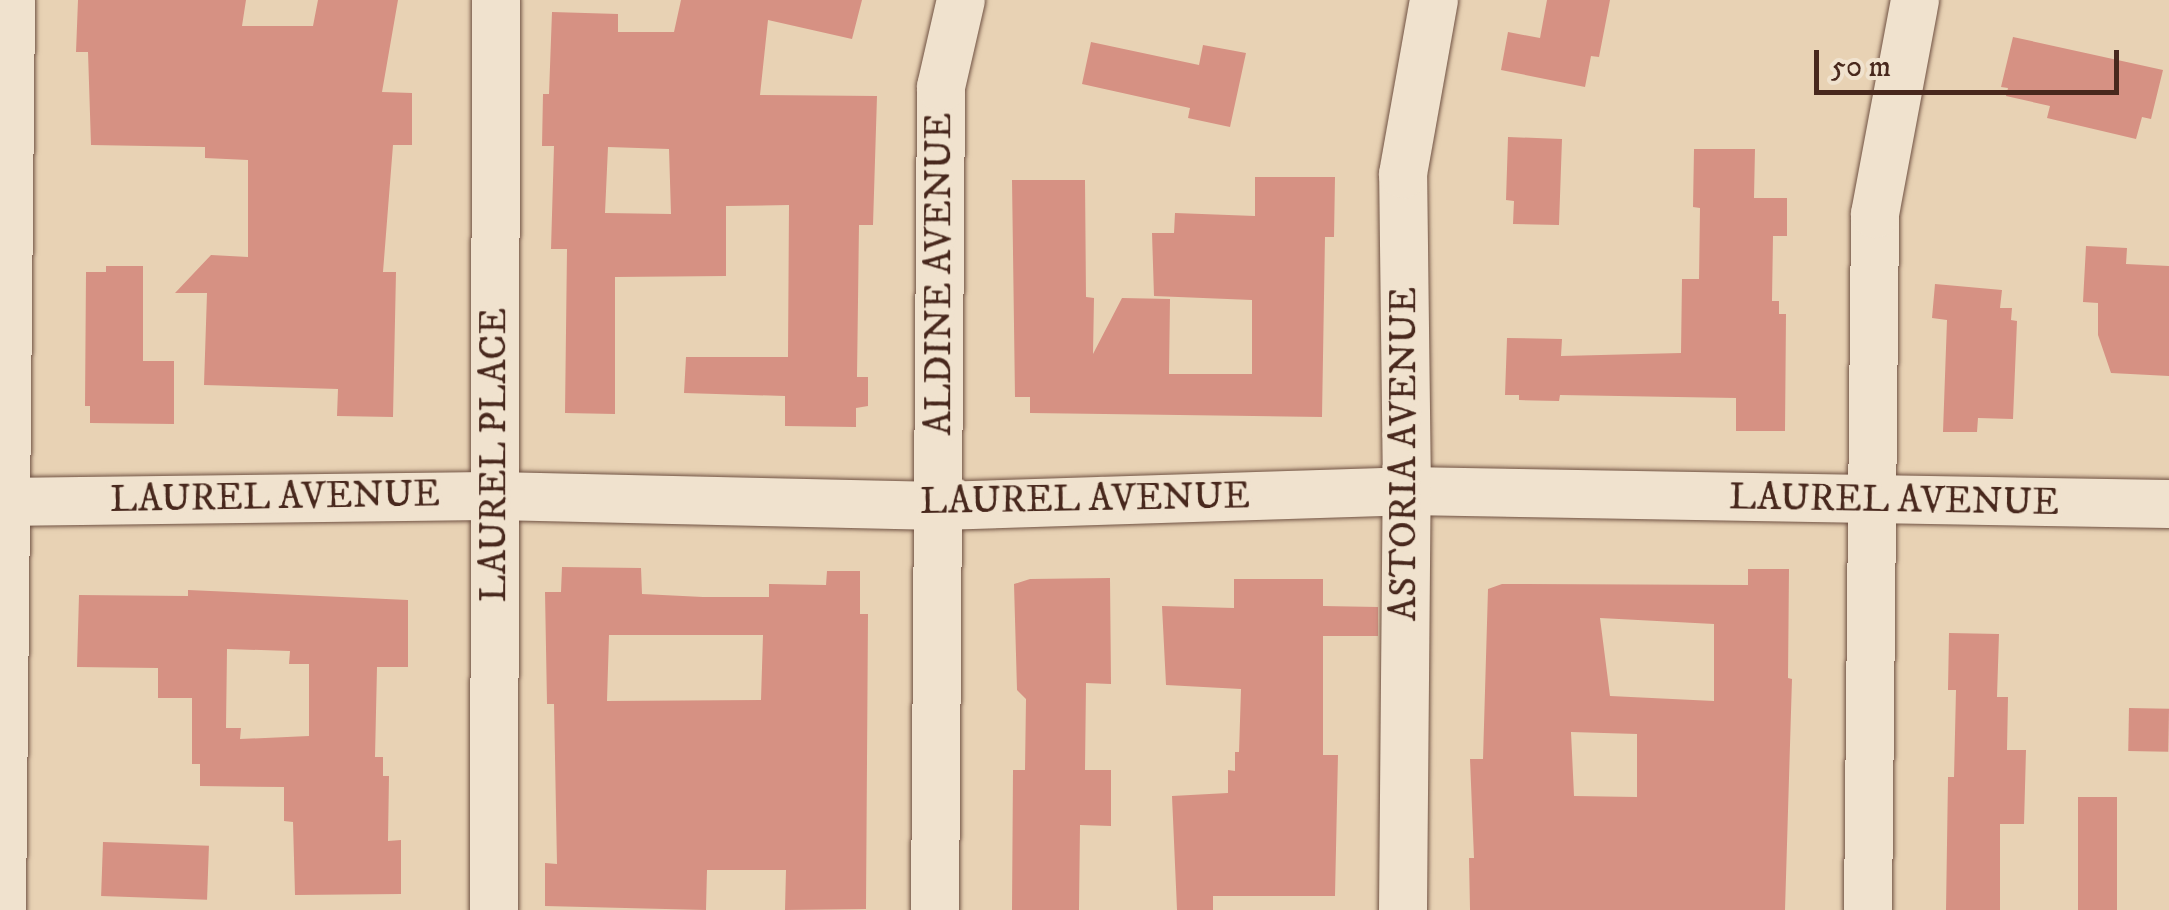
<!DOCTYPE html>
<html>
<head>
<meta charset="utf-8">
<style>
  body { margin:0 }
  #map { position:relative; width:2169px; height:910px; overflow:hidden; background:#e8d2b4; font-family:"IM FELL DW Pica",serif }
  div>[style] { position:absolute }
  .building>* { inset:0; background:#d69183; transform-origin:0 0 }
  .roads { filter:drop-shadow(0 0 2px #705243) drop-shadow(0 0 2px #705243) }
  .minor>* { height:48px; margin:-24px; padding:0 24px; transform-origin:24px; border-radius:24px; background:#f0e2ce }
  span { translate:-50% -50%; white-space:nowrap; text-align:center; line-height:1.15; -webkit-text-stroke:9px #f0e2ce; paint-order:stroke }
  .street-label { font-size:38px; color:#48281d }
  .scale { position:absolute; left:1814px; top:50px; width:305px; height:45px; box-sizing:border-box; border:5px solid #48281d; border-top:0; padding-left:12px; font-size:30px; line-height:35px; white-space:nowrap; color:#48281d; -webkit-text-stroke:8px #f0e2ce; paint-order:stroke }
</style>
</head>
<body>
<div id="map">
  <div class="building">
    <i style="clip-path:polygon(78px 0,246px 0,242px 26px,313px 26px,318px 0,398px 0,382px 92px,412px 93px,412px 145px,393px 145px,383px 272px,396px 272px,393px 417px,337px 416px,338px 389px,204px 385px,207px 293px,175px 293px,211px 255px,248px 257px,248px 160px,205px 158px,205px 147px,91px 145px,88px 52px,76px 52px)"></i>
    <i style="clip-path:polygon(evenodd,681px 0,862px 0,852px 39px,768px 20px,760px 95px,877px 96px,873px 225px,859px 225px,857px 377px,868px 377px,868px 406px,856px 408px,856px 427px,785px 426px,785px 396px,684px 393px,686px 357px,788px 357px,789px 205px,726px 206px,726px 276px,615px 277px,615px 414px,565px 413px,567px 249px,551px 249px,554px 146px,542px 146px,543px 94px,549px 94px,552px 12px,618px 14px,618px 32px,674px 32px,681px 0,608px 147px,669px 149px,671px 214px,605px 213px,608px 147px)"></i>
    <i style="clip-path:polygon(1547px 0,1610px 0,1599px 57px,1591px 56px,1585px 87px,1501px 70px,1508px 32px,1540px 38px)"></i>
    <i style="clip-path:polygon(2013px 37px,2163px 70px,2151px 119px,2142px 117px,2136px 139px,2047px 118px,2050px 106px,2006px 96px,2008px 88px,2001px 87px)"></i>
    <i style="clip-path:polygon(1091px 42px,1199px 65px,1203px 45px,1246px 53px,1230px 127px,1188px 118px,1190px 108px,1082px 84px)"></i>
    <i style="clip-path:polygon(1508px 137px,1562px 139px,1559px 225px,1513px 224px,1514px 201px,1506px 200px)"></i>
    <i style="clip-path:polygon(1694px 149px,1755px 149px,1754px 198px,1787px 198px,1787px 236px,1773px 236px,1772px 301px,1779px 301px,1779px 314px,1786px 314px,1785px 431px,1736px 431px,1736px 398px,1560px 395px,1559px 401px,1519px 400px,1519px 395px,1505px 395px,1507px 338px,1562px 339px,1561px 356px,1681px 353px,1682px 279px,1699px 279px,1700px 208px,1693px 207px)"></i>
    <i style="clip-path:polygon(1255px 177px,1335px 177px,1334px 237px,1325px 237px,1322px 417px,1030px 413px,1030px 397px,1015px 397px,1012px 180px,1085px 180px,1086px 297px,1094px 298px,1093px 354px,1122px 298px,1170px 299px,1169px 374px,1252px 374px,1252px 300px,1154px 296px,1152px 233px,1174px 233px,1175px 213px,1255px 216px)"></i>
    <i style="clip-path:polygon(2086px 246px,2127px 248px,2126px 264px,2169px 266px,2169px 376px,2111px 373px,2098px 335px,2098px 303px,2083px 302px)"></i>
    <i style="clip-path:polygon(106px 266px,143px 266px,143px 361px,174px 361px,174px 424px,90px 423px,90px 406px,85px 406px,86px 272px,106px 272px)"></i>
    <i style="clip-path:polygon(1935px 284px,2002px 290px,2000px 308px,2012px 308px,2011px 320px,2017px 321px,2013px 419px,1978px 418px,1977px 432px,1943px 432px,1947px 320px,1932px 318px)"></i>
    <i style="clip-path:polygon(evenodd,562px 567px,641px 568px,642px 594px,703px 597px,769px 597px,769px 584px,826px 585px,827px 571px,860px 571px,860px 614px,868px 614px,866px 909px,785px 910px,786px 870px,707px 870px,706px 910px,545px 906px,545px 863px,557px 864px,554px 704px,547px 704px,545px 592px,561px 592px,562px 567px,609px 635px,763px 635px,761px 700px,607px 701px,609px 635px)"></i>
    <i style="clip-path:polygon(evenodd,1748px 569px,1789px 569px,1788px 678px,1792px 679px,1785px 910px,1470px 910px,1469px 858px,1474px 858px,1470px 759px,1483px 759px,1488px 589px,1502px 584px,1748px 585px,1748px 569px,1600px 618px,1714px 624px,1714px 701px,1610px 696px,1600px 618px,1748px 569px,1571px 732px,1637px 734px,1637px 797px,1574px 796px,1571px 732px)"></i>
    <i style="clip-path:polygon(1110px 578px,1111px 684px,1086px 683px,1085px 770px,1111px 770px,1111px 826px,1080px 825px,1079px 910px,1012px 910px,1013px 770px,1025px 770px,1026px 699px,1017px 690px,1014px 584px,1030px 579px)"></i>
    <i style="clip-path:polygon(1234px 579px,1323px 579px,1323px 606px,1378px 607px,1378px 636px,1323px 636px,1323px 755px,1338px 755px,1335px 896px,1213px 896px,1213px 910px,1177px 910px,1172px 796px,1228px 793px,1228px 770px,1235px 771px,1235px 752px,1239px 752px,1241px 689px,1166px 685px,1162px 606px,1234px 608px)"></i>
    <i style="clip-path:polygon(evenodd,188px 590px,408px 600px,408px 667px,377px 667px,375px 757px,383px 757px,383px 776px,389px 776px,388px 841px,401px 840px,401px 894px,295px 895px,293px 822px,284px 821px,284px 787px,200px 786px,200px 764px,192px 764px,192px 698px,158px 698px,158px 668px,77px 667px,79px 595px,188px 596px,188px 590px,227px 649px,290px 651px,289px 664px,309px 664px,309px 736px,240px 739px,241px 728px,226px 728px,227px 649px)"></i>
    <i style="clip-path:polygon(1949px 633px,1999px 634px,1997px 697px,2008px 697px,2007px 750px,2026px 750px,2024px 824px,2000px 824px,2000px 910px,1946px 910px,1948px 777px,1954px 777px,1956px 690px,1948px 690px)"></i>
    <i style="left:2129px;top:708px;width:40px;height:43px;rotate:1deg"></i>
    <i style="left:2078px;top:797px;width:39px;height:113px"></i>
    <i style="left:103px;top:842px;width:106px;height:54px;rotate:2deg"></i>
  </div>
  <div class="roads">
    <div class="minor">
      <i style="left:0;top:502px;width:495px;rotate:-0.7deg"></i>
      <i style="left:495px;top:496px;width:445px;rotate:1.3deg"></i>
      <i style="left:940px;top:506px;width:467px;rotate:-1.8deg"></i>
      <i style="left:1407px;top:491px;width:762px;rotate:0.98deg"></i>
      <i style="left:2px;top:910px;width:910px;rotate:-89.43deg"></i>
      <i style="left:494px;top:910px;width:910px;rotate:-89.87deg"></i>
      <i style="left:935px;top:910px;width:823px;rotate:-89.58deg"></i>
      <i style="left:941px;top:87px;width:89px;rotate:-77.1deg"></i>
      <i style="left:1403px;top:910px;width:419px;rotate:-89.5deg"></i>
      <i style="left:1407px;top:491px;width:317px;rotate:-90.7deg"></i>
      <i style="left:1403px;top:174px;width:177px;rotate:-79.9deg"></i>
      <i style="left:1868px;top:910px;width:696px;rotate:-89.42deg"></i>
      <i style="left:1875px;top:214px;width:218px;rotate:-79.4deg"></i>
    </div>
  </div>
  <div class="street-label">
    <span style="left:940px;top:274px;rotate:-90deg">ALDINE AVENUE</span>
    <span style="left:1405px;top:454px;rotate:-90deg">ASTORIA AVENUE</span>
    <span style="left:495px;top:455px;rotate:-90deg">LAUREL PLACE</span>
    <span style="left:275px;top:498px;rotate:-1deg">LAUREL AVENUE</span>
    <span style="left:1085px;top:500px;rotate:-1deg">LAUREL AVENUE</span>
    <span style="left:1894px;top:501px;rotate:1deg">LAUREL AVENUE</span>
  </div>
  <div class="scale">50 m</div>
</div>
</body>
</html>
